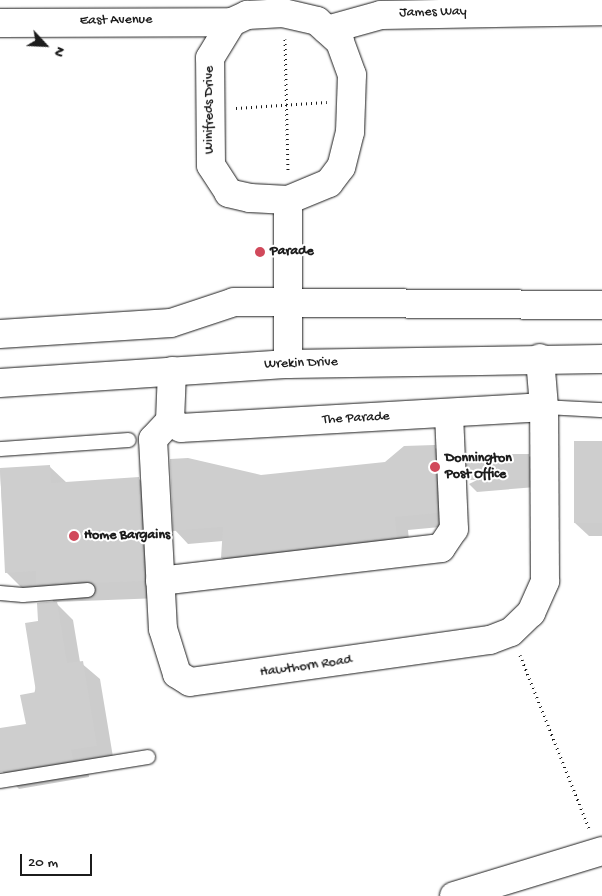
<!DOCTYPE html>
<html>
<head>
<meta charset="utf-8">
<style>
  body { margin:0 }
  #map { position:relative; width:602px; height:896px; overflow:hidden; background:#fff; font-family:"Gochi Hand",sans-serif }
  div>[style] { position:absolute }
  .shadow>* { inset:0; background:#0003 }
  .building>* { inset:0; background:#cecece; transform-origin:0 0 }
  .path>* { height:3px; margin-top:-1.5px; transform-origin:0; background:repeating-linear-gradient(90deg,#1c1c1c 0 1px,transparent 0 5px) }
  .roads { filter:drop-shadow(0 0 1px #1c1c1c) drop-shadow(0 0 1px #1c1c1c) }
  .lane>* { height:14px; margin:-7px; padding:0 7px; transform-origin:7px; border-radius:7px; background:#fff }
  .street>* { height:28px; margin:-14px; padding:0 14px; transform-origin:14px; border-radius:14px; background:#fff }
  .secondary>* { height:28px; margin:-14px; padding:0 14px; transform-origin:14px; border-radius:14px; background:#fff }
  .dots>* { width:14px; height:14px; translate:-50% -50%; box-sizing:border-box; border:2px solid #fff; border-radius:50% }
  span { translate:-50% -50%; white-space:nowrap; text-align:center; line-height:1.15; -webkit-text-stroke:4px #fff; paint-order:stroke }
  .street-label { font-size:14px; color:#1c1c1c }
  .poi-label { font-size:14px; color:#1c1c1c; font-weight:700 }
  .left { translate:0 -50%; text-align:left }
  .north { position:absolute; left:20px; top:20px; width:50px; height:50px; -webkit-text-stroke:4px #fff; paint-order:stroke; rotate:115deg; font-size:14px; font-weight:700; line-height:20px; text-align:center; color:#1c1c1c }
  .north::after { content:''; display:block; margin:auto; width:18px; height:22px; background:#1c1c1c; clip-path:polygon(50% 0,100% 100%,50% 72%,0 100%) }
  .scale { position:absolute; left:20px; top:854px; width:72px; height:22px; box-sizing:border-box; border:2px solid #1c1c1c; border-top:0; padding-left:6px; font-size:15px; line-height:18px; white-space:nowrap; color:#1c1c1c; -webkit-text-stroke:4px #fff; paint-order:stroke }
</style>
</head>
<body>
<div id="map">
  <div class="shadow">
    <i style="clip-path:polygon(602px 443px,602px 536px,589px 536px,575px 523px)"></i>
    <i style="clip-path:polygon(434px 447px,448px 460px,451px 526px,408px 530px,410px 551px,235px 571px,222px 558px,223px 541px,188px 544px,175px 530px,261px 477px,386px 463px)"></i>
    <i style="clip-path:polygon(528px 455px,536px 463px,536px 487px,477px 492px,469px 484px)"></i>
    <i style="clip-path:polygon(49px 466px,67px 483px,139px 479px,156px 496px,161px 598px,55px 602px,73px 620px,80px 662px,100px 679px,114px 763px,88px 767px,89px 777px,19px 789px,2px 771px,0 729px,27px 725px,55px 603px,41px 588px,23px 589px,6px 572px,0 470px)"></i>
  </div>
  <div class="building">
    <i style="left:574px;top:441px;width:28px;height:82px"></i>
    <i style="clip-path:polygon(435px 445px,438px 513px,395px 517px,397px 537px,221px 558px,223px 527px,173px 531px,170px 459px,188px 458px,261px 475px,385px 462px,404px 446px)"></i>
    <i style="left:529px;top:454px;width:26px;height:63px;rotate:90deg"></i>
    <i style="clip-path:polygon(50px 465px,51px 483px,139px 477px,145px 581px,36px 585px,36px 571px,5px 573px,0 468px)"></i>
    <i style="clip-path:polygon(57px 601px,67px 663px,83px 661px,97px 746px,71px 750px,73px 760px,0 772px,0 728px,26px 724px,20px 695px,36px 692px,25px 623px,38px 621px,37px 603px)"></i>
  </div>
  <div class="path">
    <i style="left:285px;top:39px;width:133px;rotate:88.7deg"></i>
    <i style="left:236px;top:108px;width:91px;rotate:-3.8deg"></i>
    <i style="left:520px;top:655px;width:186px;rotate:68.3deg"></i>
  </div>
  <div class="roads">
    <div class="lane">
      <i style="left:544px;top:407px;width:58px;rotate:3deg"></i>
      <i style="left:0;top:449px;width:129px;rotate:-4deg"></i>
      <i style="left:0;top:593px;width:23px;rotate:5deg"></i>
      <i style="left:23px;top:595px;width:65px;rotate:-4.4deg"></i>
      <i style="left:0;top:781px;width:150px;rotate:-9.2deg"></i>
    </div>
    <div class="street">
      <i style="left:283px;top:13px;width:35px;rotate:13deg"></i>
      <i style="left:317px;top:21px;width:31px;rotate:42deg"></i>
      <i style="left:340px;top:42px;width:35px;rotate:70deg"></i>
      <i style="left:352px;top:75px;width:57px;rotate:92deg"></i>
      <i style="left:350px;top:132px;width:36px;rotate:104deg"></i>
      <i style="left:341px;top:167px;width:20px;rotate:127deg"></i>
      <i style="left:329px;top:183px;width:44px;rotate:157.5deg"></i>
      <i style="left:288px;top:200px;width:38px;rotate:-177deg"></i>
      <i style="left:250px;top:198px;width:22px;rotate:-167deg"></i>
      <i style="left:229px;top:193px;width:33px;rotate:-123deg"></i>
      <i style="left:211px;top:165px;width:107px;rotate:-90.5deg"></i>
      <i style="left:210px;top:58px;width:42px;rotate:-58.6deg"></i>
      <i style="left:232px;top:22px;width:17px;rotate:-25deg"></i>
      <i style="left:247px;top:15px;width:36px;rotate:-3deg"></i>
      <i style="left:0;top:23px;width:232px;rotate:-0.2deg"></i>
      <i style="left:327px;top:30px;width:56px;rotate:-15.5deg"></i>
      <i style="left:381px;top:15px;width:221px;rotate:-1deg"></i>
      <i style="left:0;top:334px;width:171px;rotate:-3.7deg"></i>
      <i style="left:171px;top:323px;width:66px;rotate:-18.4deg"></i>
      <i style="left:234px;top:302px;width:368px;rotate:0.5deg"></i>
      <i style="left:288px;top:364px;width:164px;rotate:-90deg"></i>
      <i style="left:172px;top:371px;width:50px;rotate:92.3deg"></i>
      <i style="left:170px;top:421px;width:25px;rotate:133deg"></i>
      <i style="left:153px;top:439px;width:190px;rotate:87deg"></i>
      <i style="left:163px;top:629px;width:47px;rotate:72.7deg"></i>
      <i style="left:177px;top:674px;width:15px;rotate:32deg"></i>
      <i style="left:190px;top:682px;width:303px;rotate:-8deg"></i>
      <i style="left:490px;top:640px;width:22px;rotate:-21deg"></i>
      <i style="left:511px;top:632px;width:28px;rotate:-44deg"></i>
      <i style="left:531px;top:613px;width:35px;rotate:-66deg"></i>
      <i style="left:545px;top:581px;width:174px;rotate:-90.3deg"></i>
      <i style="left:170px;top:421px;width:13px;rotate:32deg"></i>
      <i style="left:181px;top:428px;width:364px;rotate:-3.3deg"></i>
      <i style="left:544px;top:407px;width:49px;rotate:-94.7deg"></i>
      <i style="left:160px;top:581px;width:283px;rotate:-6.7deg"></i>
      <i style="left:441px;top:548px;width:23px;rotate:-56deg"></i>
      <i style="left:454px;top:529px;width:115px;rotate:-92.5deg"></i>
      <i style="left:454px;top:896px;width:155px;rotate:-16.9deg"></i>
    </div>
    <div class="secondary">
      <i style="left:0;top:383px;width:289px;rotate:-3.8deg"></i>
      <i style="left:288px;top:364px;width:314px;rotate:-0.9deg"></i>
    </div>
  </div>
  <div class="dots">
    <i style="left:260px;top:252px;background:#d1495b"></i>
    <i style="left:435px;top:467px;background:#d1495b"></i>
    <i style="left:74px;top:536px;background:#d1495b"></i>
  </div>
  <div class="street-label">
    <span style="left:433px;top:13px;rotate:-1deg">James Way</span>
    <span style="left:116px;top:21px;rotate:-1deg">East Avenue</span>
    <span style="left:210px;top:110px;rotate:-90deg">Winifreds Drive</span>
    <span style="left:301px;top:364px;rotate:-2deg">Wrekin Drive</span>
    <span style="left:356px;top:419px;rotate:-3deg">The Parade</span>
    <span style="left:306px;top:667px;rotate:-8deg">Hawthorn Road</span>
  </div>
  <div class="poi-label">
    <span class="left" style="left:270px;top:252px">Parade</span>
    <span class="left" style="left:445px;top:467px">Donnington<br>Post Office</span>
    <span class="left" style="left:84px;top:536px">Home Bargains</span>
  </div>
  <div class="north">N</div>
  <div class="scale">20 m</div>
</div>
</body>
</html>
